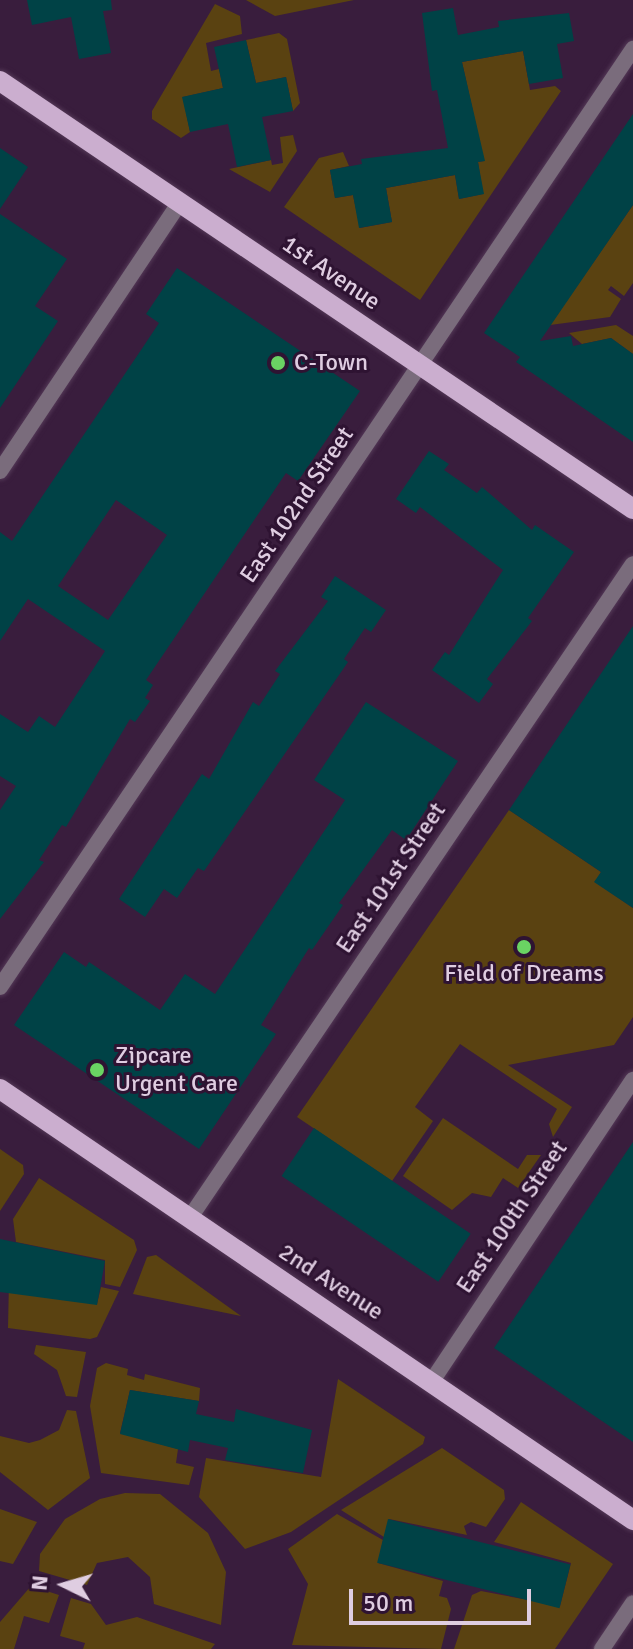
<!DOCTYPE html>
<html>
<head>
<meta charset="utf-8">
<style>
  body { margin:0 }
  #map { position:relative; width:633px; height:1649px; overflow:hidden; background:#391d3d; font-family:Signika,sans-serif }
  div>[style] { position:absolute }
  .green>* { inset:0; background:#5a4211 }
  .building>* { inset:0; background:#004246; transform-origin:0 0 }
  .roads { filter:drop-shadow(0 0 2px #543957) drop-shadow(0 0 2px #543957) }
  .street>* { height:16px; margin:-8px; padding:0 8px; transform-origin:8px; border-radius:8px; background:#7a6c7c }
  .primary>* { height:20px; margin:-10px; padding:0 10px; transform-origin:10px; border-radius:10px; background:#cbaecf }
  .dots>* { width:22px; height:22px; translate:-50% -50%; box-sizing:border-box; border:4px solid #2e1332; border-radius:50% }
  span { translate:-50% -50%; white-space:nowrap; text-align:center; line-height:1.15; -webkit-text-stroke:6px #2e1332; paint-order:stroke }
  .street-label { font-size:24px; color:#dfcde1 }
  .poi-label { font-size:24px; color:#dfcde1 }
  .left { translate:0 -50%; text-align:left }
  .north { position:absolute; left:24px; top:1545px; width:80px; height:80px; -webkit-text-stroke:6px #2e1332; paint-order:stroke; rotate:275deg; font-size:22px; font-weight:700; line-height:32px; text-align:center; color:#dfcde1 }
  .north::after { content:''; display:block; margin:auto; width:28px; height:36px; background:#dfcde1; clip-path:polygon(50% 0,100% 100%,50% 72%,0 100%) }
  .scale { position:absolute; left:349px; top:1589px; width:182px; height:36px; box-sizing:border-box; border:4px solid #dfcde1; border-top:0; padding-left:10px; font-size:24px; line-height:28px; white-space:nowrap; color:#dfcde1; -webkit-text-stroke:6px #2e1332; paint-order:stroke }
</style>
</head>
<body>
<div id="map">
  <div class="green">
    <i style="clip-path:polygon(246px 0,354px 0,275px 16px)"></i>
    <i style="clip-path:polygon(215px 4px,240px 16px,242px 34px,206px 43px,211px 71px,219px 69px,223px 88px,183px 97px,190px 132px,181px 138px,152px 119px,152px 111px)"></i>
    <i style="clip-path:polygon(279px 33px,287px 39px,300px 103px,293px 111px,286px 77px,256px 83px,246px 40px)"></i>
    <i style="clip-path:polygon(523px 51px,530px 90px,555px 86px,561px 91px,420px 300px,284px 207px,319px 158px,343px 152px,349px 166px,330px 170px,335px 198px,353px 195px,360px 228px,392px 222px,386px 188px,455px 175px,459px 199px,483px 194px,478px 162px,484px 161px,462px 62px)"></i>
    <i style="clip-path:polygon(293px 135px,297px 151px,270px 192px,229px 169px,271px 160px,272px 165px,283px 163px,280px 137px)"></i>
    <i style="clip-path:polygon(633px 205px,633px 283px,624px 296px,611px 286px,608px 290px,621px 299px,610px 317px,550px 325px)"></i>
    <i style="clip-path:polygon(616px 325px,633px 336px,633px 354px,611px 338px,582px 344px,569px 333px)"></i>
    <i style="clip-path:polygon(509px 810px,601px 872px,595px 882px,633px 908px,633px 1017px,614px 1045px,508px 1065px,572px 1107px,553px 1137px,549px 1124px,557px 1109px,460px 1044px,415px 1107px,433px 1121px,392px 1181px,297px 1117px)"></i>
    <i style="clip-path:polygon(443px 1118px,518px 1169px,527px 1155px,541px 1155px,518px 1188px,503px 1178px,491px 1197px,472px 1193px,452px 1210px,403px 1176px)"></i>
    <i style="clip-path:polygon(0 1149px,23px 1165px,24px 1174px,0 1211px)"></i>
    <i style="clip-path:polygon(39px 1178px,134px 1240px,137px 1250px,120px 1287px,105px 1284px,105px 1260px,16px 1242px,13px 1219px)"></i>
    <i style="clip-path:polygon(156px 1255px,241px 1316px,133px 1294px,147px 1257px)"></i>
    <i style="clip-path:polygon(9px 1280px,97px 1304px,101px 1287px,119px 1291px,97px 1337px,90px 1339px,8px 1328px)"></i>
    <i style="clip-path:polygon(36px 1345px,86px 1352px,77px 1397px,66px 1396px,57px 1370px,34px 1354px)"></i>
    <i style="clip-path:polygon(106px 1363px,128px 1369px,127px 1375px,144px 1380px,145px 1374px,200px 1388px,199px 1401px,130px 1390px,120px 1433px,178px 1449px,176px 1463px,194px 1467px,189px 1485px,101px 1473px,90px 1406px,97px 1368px)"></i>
    <i style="clip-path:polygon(338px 1379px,425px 1437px,423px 1444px,291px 1532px,245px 1549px,199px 1497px,206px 1458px,321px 1477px)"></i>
    <i style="clip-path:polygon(67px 1410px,76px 1411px,90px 1478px,48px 1510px,0 1472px,0 1436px,29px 1443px,40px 1440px,59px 1430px)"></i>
    <i style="clip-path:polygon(442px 1448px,504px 1490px,505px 1499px,486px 1527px,471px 1522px,464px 1526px,467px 1535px,389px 1519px,384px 1537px,341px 1510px)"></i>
    <i style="clip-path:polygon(125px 1493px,160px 1494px,208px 1533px,226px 1572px,221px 1625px,154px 1604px,150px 1577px,128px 1557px,97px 1563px,87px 1585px,39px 1571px,40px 1554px,65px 1519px,100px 1499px)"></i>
    <i style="clip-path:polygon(521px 1502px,613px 1564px,555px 1649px,454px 1649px,472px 1595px,481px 1591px,560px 1606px,571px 1563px,494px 1542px)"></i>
    <i style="clip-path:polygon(0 1509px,37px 1522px,13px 1564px,0 1561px)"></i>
    <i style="clip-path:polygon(337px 1514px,383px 1540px,378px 1563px,443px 1581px,439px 1596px,447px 1598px,451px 1609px,441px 1649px,292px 1645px,308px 1584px,288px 1549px)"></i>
    <i style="clip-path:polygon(31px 1586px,59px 1595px,49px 1623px,24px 1616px,14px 1649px,0 1649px,0 1622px)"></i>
    <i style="clip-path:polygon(71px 1598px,91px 1604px,106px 1625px,137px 1617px,215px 1644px,211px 1649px,83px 1649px,85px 1643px,60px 1636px)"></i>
  </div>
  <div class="building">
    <i style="clip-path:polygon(27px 0,111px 0,112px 10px,103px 11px,111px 53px,79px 59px,71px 17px,32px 25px)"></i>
    <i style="clip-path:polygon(453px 8px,458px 35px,499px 27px,498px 21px,569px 13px,574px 41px,557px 44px,563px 78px,529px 84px,523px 51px,462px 62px,485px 161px,478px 162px,484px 194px,459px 199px,455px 175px,386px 188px,392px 222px,359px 228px,353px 195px,335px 198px,330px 170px,362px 164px,361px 159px,448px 148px,437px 90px,432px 91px,422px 13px)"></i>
    <i style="clip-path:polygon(246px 40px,256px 83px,286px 77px,293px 111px,262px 117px,271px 160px,237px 167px,228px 124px,190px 132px,182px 97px,223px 88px,214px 47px)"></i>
    <i style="clip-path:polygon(633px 114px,633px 205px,540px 341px,571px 336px,573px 346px,611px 338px,633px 354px,633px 442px,516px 362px,520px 357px,484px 333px)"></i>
    <i style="clip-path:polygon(0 148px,28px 167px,0 209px)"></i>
    <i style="clip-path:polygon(0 214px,67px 259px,35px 306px,58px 321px,0 408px)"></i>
    <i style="clip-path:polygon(evenodd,177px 268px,360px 391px,298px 481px,286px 473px,146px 680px,153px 685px,145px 698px,150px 701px,135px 722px,130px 719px,66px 827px,62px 825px,39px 860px,44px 862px,0 919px,0 810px,16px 786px,0 776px,0 714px,28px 732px,39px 716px,55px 727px,105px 651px,28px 599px,0 641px,0 532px,12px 541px,141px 350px,159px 323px,146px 314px,177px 268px,116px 500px,167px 535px,108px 620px,58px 586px,116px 500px)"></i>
    <i style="clip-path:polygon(429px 451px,449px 464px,444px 470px,477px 493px,482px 487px,532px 530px,535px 525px,574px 552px,528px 618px,532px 621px,487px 679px,493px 684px,479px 703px,432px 670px,445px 652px,449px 655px,503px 570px,420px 507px,416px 513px,396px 499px)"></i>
    <i style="clip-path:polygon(335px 576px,386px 610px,371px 632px,365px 628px,344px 659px,348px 662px,204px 871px,198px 868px,177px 898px,164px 889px,145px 917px,119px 899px,202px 774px,209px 779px,253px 702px,259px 706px,280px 674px,275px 671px,328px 601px,321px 597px)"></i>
    <i style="clip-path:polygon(633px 626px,633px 908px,594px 882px,601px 872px,509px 810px)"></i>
    <i style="clip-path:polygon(366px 702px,458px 761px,406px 840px,392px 830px,339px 903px,343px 905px,312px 950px,309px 948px,261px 1025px,276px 1034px,199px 1149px,14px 1025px,64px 952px,86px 967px,89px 962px,160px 1010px,185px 974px,215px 994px,345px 800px,314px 780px)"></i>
    <i style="left:314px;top:1128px;width:189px;height:58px;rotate:34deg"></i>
    <i style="clip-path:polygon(633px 1142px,633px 1442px,494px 1348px)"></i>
    <i style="clip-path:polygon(0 1239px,105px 1261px,97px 1305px,0 1292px)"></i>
    <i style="clip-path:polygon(130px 1390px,199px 1401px,196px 1414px,234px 1422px,236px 1409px,312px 1430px,303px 1473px,225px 1460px,228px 1448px,190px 1440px,188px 1452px,120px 1434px)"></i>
    <i style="left:388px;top:1519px;width:188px;height:45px;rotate:14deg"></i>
  </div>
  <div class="roads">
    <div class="street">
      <i style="left:0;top:471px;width:324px;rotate:-56.2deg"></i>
      <i style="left:0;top:987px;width:1132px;rotate:-55.99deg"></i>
      <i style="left:189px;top:1219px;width:791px;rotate:-55.87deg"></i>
      <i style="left:432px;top:1381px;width:362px;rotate:-56.3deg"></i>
      <i style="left:602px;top:1649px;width:55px;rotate:-56deg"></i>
    </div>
    <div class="primary">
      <i style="left:0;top:81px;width:764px;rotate:34.06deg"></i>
      <i style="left:0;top:1089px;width:766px;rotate:34.25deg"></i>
    </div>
  </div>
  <div class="dots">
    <i style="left:278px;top:363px;background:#6ad363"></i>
    <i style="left:524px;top:947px;background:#6ad363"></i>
    <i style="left:97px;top:1070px;background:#6ad363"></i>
  </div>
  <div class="street-label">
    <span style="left:331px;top:273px;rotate:34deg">1st Avenue</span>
    <span style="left:297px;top:505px;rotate:-56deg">East 102nd Street</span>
    <span style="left:391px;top:878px;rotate:-56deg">East 101st Street</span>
    <span style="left:512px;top:1217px;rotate:-56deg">East 100th Street</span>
    <span style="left:331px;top:1282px;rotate:33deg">2nd Avenue</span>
  </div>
  <div class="poi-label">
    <span class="left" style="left:294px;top:363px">C-Town</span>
    <span style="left:524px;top:974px">Field of Dreams</span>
    <span class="left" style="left:115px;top:1070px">Zipcare<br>Urgent Care</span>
  </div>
  <div class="north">N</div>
  <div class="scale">50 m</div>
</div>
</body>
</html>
